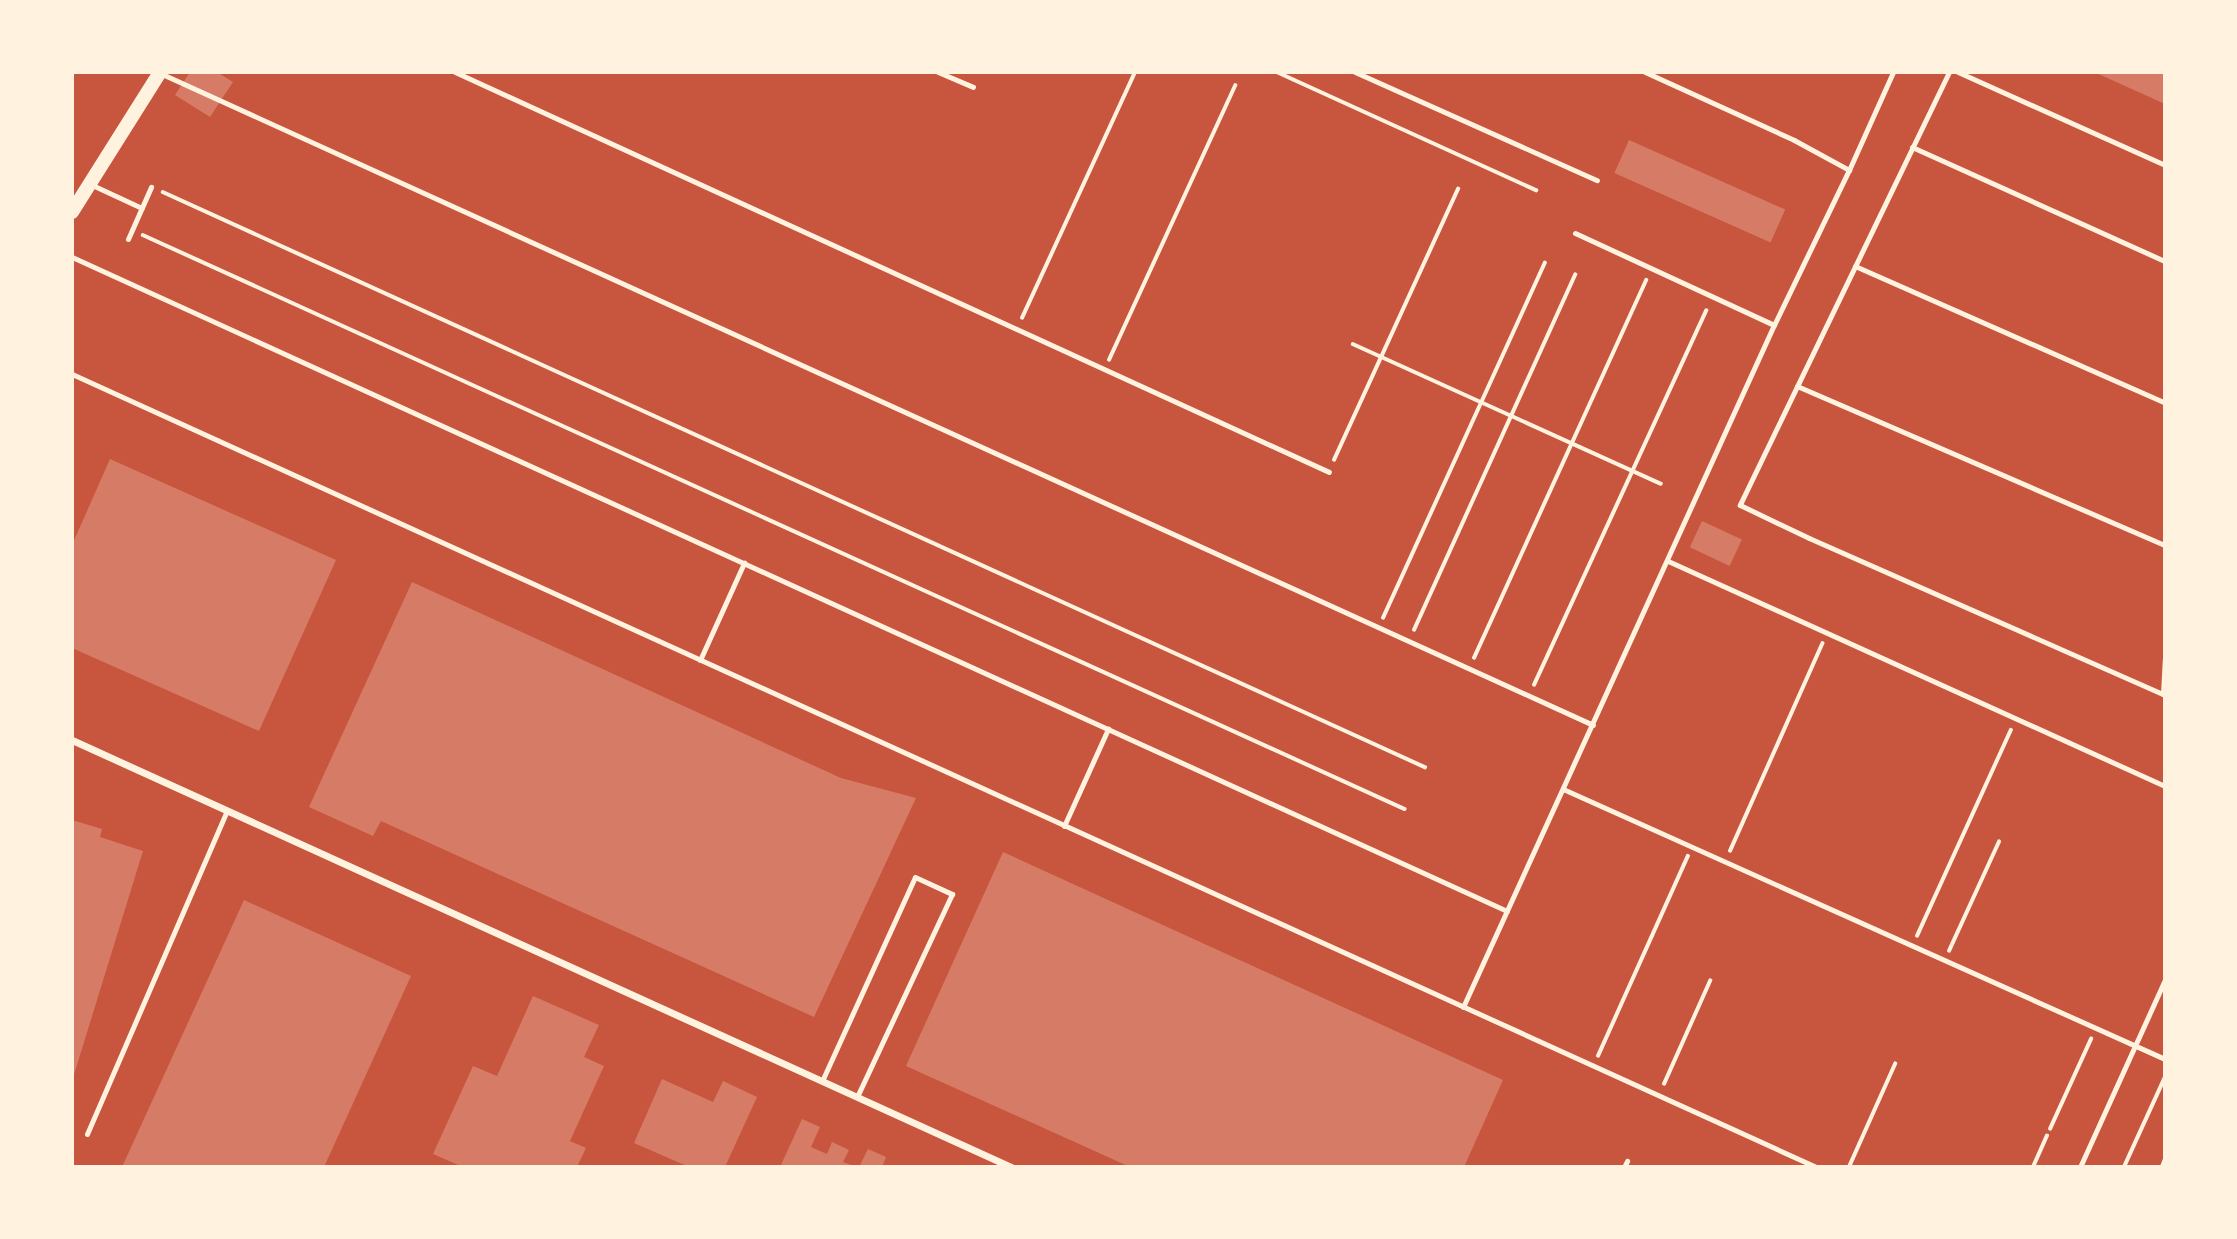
<!DOCTYPE html>
<html>
<head>
<meta charset="utf-8">
<style>
  body { margin:0 }
  #map { position:relative; width:2237px; height:1239px; overflow:hidden; background:#c8553d; font-family:"Fira Sans",sans-serif }
  div>[style] { position:absolute }
  .building>* { inset:0; background:#d67c66; transform-origin:0 0 }
  .path>* { height:3.5px; margin:-1.75px; padding:0 1.75px; transform-origin:1.75px; border-radius:1.75px; background:#fff3e0 }
  .service>* { height:5px; margin:-2.5px; padding:0 2.5px; transform-origin:2.5px; border-radius:2.5px; background:#fff3e0 }
  .minor>* { height:7px; margin:-3.5px; padding:0 3.5px; transform-origin:3.5px; border-radius:3.5px; background:#fff3e0 }
  .secondary>* { height:14px; margin:-7px; padding:0 7px; transform-origin:7px; border-radius:7px; background:#fff3e0 }
  span { translate:-50% -50%; white-space:nowrap; text-align:center; line-height:1.15; -webkit-text-stroke:5px #fff3e0; paint-order:stroke }
  .frame { position:absolute; inset:0; border:74px solid #fff3e0; pointer-events:none }
</style>
</head>
<body>
<div id="map">
  <div class="building">
    <i style="clip-path:polygon(190px 72px,217px 72px,233px 82px,210px 117px,175px 95px)"></i>
    <i style="clip-path:polygon(2094px 72px,2165px 72px,2165px 104px)"></i>
    <i style="left:1629px;top:140px;width:171px;height:36px;rotate:24deg"></i>
    <i style="clip-path:polygon(110px 459px,336px 560px,259px 731px,72px 648px,72px 545px)"></i>
    <i style="left:1702px;top:521px;width:44px;height:29px;rotate:25deg"></i>
    <i style="clip-path:polygon(412px 582px,841px 778px,916px 798px,814px 1017px,381px 821px,373px 836px,309px 807px)"></i>
    <i style="clip-path:polygon(72px 820px,102px 829px,100px 837px,143px 851px,72px 1081px)"></i>
    <i style="clip-path:polygon(1003px 852px,1503px 1080px,1464px 1167px,1130px 1167px,906px 1066px)"></i>
    <i style="clip-path:polygon(244px 900px,411px 976px,324px 1167px,122px 1167px)"></i>
    <i style="clip-path:polygon(533px 996px,599px 1025px,584px 1057px,604px 1066px,570px 1141px,586px 1148px,577px 1167px,463px 1167px,433px 1154px,473px 1066px,497px 1076px)"></i>
    <i style="clip-path:polygon(662px 1079px,713px 1102px,723px 1081px,757px 1097px,725px 1167px,689px 1167px,634px 1143px)"></i>
    <i style="clip-path:polygon(802px 1119px,820px 1127px,811px 1147px,827px 1154px,832px 1142px,849px 1150px,843px 1162px,856px 1167px,780px 1167px)"></i>
    <i style="clip-path:polygon(868px 1149px,886px 1157px,882px 1167px,859px 1167px)"></i>
  </div>
  <div class="path">
    <i style="left:1277px;top:72px;width:285px;rotate:24.5deg"></i>
    <i style="left:163px;top:192px;width:1387px;rotate:24.5deg"></i>
    <i style="left:143px;top:235px;width:1386px;rotate:24.46deg"></i>
    <i style="left:1022px;top:318px;width:271px;rotate:-65.3deg"></i>
    <i style="left:1353px;top:344px;width:338px;rotate:24.4deg"></i>
    <i style="left:1109px;top:360px;width:302px;rotate:-65.3deg"></i>
    <i style="left:1334px;top:460px;width:298px;rotate:-65.4deg"></i>
    <i style="left:1383px;top:618px;width:390px;rotate:-65.5deg"></i>
    <i style="left:1414px;top:630px;width:390px;rotate:-65.6deg"></i>
    <i style="left:1474px;top:658px;width:415px;rotate:-65.5deg"></i>
    <i style="left:1534px;top:685px;width:412px;rotate:-65.3deg"></i>
    <i style="left:1730px;top:851px;width:227px;rotate:-66deg"></i>
    <i style="left:1917px;top:936px;width:226px;rotate:-65.5deg"></i>
    <i style="left:1949px;top:951px;width:120px;rotate:-65.4deg"></i>
    <i style="left:1598px;top:1056px;width:219px;rotate:-65.8deg"></i>
    <i style="left:1664px;top:1084px;width:113px;rotate:-65.9deg"></i>
    <i style="left:2050px;top:1129px;width:99px;rotate:-65.5deg"></i>
    <i style="left:1849px;top:1167px;width:113px;rotate:-65.9deg"></i>
    <i style="left:2033px;top:1167px;width:34px;rotate:-66deg"></i>
    <i style="left:2124px;top:1167px;width:99px;rotate:-65.5deg"></i>
    <i style="left:2162px;top:1167px;width:9px;rotate:-69deg"></i>
  </div>
  <div class="service">
    <i style="left:455px;top:72px;width:961px;rotate:24.59deg"></i>
    <i style="left:938px;top:72px;width:38px;rotate:23deg"></i>
    <i style="left:1355px;top:72px;width:265px;rotate:24.1deg"></i>
    <i style="left:1645px;top:72px;width:164px;rotate:24.5deg"></i>
    <i style="left:1794px;top:140px;width:63px;rotate:28.6deg"></i>
    <i style="left:1849px;top:170px;width:107px;rotate:-65.8deg"></i>
    <i style="left:1949px;top:72px;width:481px;rotate:115.8deg"></i>
    <i style="left:1740px;top:505px;width:76px;rotate:25.6deg"></i>
    <i style="left:1809px;top:538px;width:389px;rotate:23.8deg"></i>
    <i style="left:1958px;top:72px;width:227px;rotate:24.2deg"></i>
    <i style="left:162px;top:74px;width:1572px;rotate:24.46deg"></i>
    <i style="left:1912px;top:147px;width:277px;rotate:24.3deg"></i>
    <i style="left:90px;top:184px;width:57px;rotate:24.8deg"></i>
    <i style="left:1575px;top:233px;width:219px;rotate:24.8deg"></i>
    <i style="left:128px;top:239px;width:57px;rotate:-66.1deg"></i>
    <i style="left:72px;top:257px;width:1577px;rotate:24.5deg"></i>
    <i style="left:1855px;top:266px;width:339px;rotate:23.8deg"></i>
    <i style="left:72px;top:374px;width:1916px;rotate:24.45deg"></i>
    <i style="left:1797px;top:386px;width:401px;rotate:23.4deg"></i>
    <i style="left:1668px;top:561px;width:546px;rotate:24.36deg"></i>
    <i style="left:700px;top:660px;width:107px;rotate:-65.6deg"></i>
    <i style="left:2163px;top:694px;width:35px;rotate:-87deg"></i>
    <i style="left:1563px;top:789px;width:660px;rotate:24.16deg"></i>
    <i style="left:1064px;top:826px;width:107px;rotate:-65.6deg"></i>
    <i style="left:1463px;top:1007px;width:750px;rotate:-65.49deg"></i>
    <i style="left:1774px;top:325px;width:172px;rotate:-64.2deg"></i>
    <i style="left:822px;top:1081px;width:224px;rotate:-65.5deg"></i>
    <i style="left:915px;top:877px;width:41px;rotate:24.7deg"></i>
    <i style="left:952px;top:894px;width:224px;rotate:115.1deg"></i>
    <i style="left:87px;top:1134px;width:353px;rotate:-66.6deg"></i>
    <i style="left:1624px;top:1167px;width:7px;rotate:-63deg"></i>
    <i style="left:2080px;top:1167px;width:205px;rotate:-65.6deg"></i>
  </div>
  <div class="minor">
    <i style="left:72px;top:740px;width:1032px;rotate:24.45deg"></i>
  </div>
  <div class="secondary">
    <i style="left:72px;top:212px;width:165px;rotate:-57.8deg"></i>
  </div>
  <div class="frame"></div>
</div>
</body>
</html>
